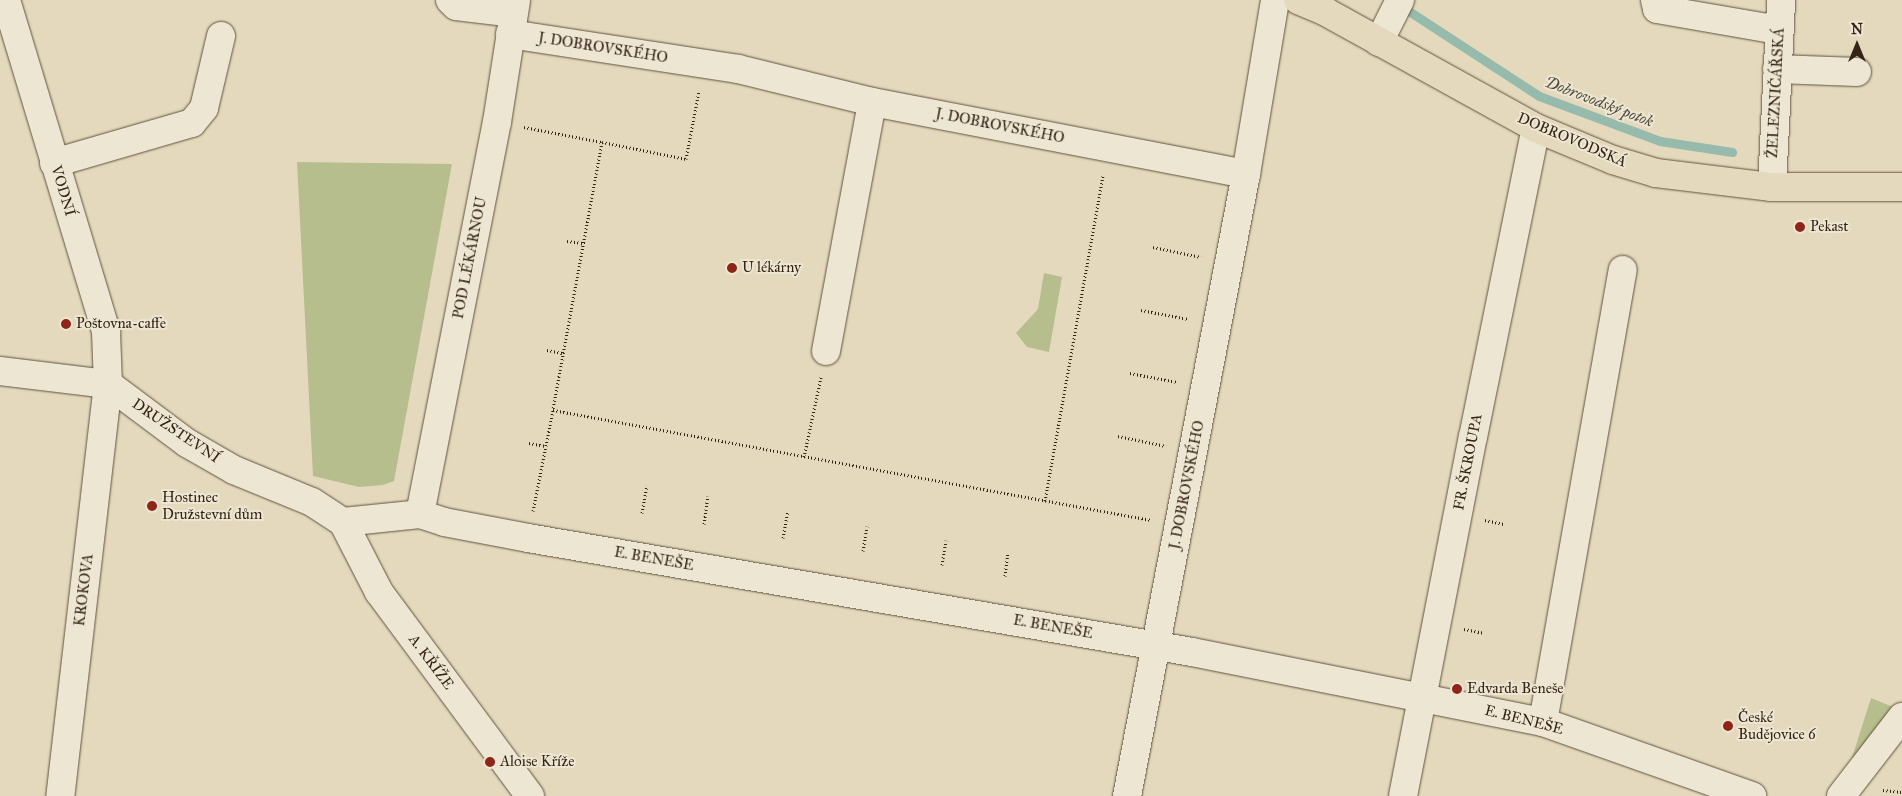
<!DOCTYPE html>
<html>
<head>
<meta charset="utf-8">
<style>
  body { margin:0 }
  #map { position:relative; width:1902px; height:796px; overflow:hidden; background:#e4d9bc; font-family:"IM FELL Great Primer",serif }
  div>[style] { position:absolute }
  .green>* { inset:0; background:#b7be8e }
  .stream>* { height:9px; margin:-4.5px; padding:0 4.5px; transform-origin:4.5px; border-radius:4.5px; background:#96baac }
  .path>* { height:3px; margin-top:-1.5px; transform-origin:0; background:repeating-linear-gradient(90deg,#352415 0 1px,transparent 0 3.5px) }
  .roads { filter:drop-shadow(0 0 1px #61513f) drop-shadow(0 0 1px #61513f) }
  .minor>* { height:28px; margin:-14px; padding:0 14px; transform-origin:14px; border-radius:14px; background:#ede6d3 }
  .major>* { height:28px; margin:-14px; padding:0 14px; transform-origin:14px; border-radius:14px; background:#e4d9bc }
  .dots>* { width:14px; height:14px; translate:-50% -50%; box-sizing:border-box; border:2px solid #ede6d3; border-radius:50% }
  span { translate:-50% -50%; white-space:nowrap; text-align:center; line-height:1.15; -webkit-text-stroke:4px #ede6d3; paint-order:stroke }
  .street-label { font-size:15px; color:#352415 }
  .poi-label { font-size:15px; color:#352415 }
  .left { translate:0 -50%; text-align:left }
  .water-label { font-size:16px; color:#4d4a3b; font-style:italic }
  .north { position:absolute; left:1832px; top:20px; width:50px; height:50px; -webkit-text-stroke:4px #ede6d3; paint-order:stroke; rotate:0deg; font-size:14px; font-weight:700; line-height:20px; text-align:center; color:#352415 }
  .north::after { content:''; display:block; margin:auto; width:18px; height:22px; background:#352415; clip-path:polygon(50% 0,100% 100%,50% 72%,0 100%) }
</style>
</head>
<body>
<div id="map">
  <div class="green">
    <i style="clip-path:polygon(297px 162px,452px 164px,394px 481px,383px 485px,359px 487px,313px 476px)"></i>
    <i style="clip-path:polygon(1044px 273px,1062px 277px,1049px 352px,1027px 347px,1016px 333px,1038px 309px)"></i>
    <i style="clip-path:polygon(1871px 698px,1893px 707px,1884px 723px,1849px 767px)"></i>
  </div>
  <div class="stream">
    <i style="left:1401px;top:6px;width:165px;rotate:33.1deg"></i>
    <i style="left:1539px;top:96px;width:129px;rotate:20.4deg"></i>
    <i style="left:1660px;top:141px;width:73px;rotate:8.7deg"></i>
  </div>
  <div class="path">
    <i style="left:524px;top:127px;width:79px;rotate:10.9deg"></i>
    <i style="left:602px;top:142px;width:272px;rotate:100.4deg"></i>
    <i style="left:602px;top:142px;width:86px;rotate:11.4deg"></i>
    <i style="left:686px;top:159px;width:69px;rotate:-79.2deg"></i>
    <i style="left:567px;top:241px;width:16px;rotate:7deg"></i>
    <i style="left:1153px;top:247px;width:49px;rotate:11.8deg"></i>
    <i style="left:1141px;top:310px;width:48px;rotate:10.8deg"></i>
    <i style="left:547px;top:350px;width:16px;rotate:11deg"></i>
    <i style="left:1130px;top:373px;width:48px;rotate:10.8deg"></i>
    <i style="left:1118px;top:436px;width:49px;rotate:11.8deg"></i>
    <i style="left:529px;top:443px;width:17px;rotate:10deg"></i>
    <i style="left:804px;top:457px;width:82px;rotate:-78deg"></i>
    <i style="left:1045px;top:501px;width:332px;rotate:-79.9deg"></i>
    <i style="left:533px;top:511px;width:103px;rotate:-78.8deg"></i>
    <i style="left:553px;top:410px;width:608px;rotate:10.42deg"></i>
    <i style="left:642px;top:513px;width:28px;rotate:-80deg"></i>
    <i style="left:1485px;top:520px;width:19px;rotate:12deg"></i>
    <i style="left:704px;top:524px;width:28px;rotate:-82deg"></i>
    <i style="left:783px;top:538px;width:27px;rotate:-80deg"></i>
    <i style="left:863px;top:551px;width:25px;rotate:-81deg"></i>
    <i style="left:942px;top:565px;width:25px;rotate:-81deg"></i>
    <i style="left:1005px;top:576px;width:24px;rotate:-83deg"></i>
    <i style="left:1464px;top:629px;width:20px;rotate:11deg"></i>
    <i style="left:1883px;top:790px;width:19px;rotate:6deg"></i>
  </div>
  <div class="roads">
    <div class="minor">
      <i style="left:6px;top:0;width:347px;rotate:73.2deg"></i>
      <i style="left:106px;top:332px;width:52px;rotate:87.8deg"></i>
      <i style="left:108px;top:384px;width:415px;rotate:96.6deg"></i>
      <i style="left:450px;top:0;width:8px;rotate:45deg"></i>
      <i style="left:456px;top:6px;width:57px;rotate:7deg"></i>
      <i style="left:1655px;top:0;width:9px;rotate:77deg"></i>
      <i style="left:1657px;top:9px;width:124px;rotate:9.8deg"></i>
      <i style="left:510px;top:34px;width:231px;rotate:8.7deg"></i>
      <i style="left:738px;top:69px;width:138px;rotate:13.8deg"></i>
      <i style="left:872px;top:102px;width:381px;rotate:10.9deg"></i>
      <i style="left:1379px;top:42px;width:47px;rotate:-63.4deg"></i>
      <i style="left:1777px;top:69px;width:80px;rotate:2.1deg"></i>
      <i style="left:54px;top:163px;width:144px;rotate:-16.2deg"></i>
      <i style="left:192px;top:123px;width:19px;rotate:-51deg"></i>
      <i style="left:204px;top:108px;width:74px;rotate:-76.7deg"></i>
      <i style="left:1772px;top:187px;width:187px;rotate:-87.2deg"></i>
      <i style="left:826px;top:351px;width:253px;rotate:-79.5deg"></i>
      <i style="left:0;top:371px;width:109px;rotate:6.9deg"></i>
      <i style="left:108px;top:384px;width:99px;rotate:36.8deg"></i>
      <i style="left:187px;top:443px;width:54px;rotate:29.9deg"></i>
      <i style="left:234px;top:470px;width:84px;rotate:22.3deg"></i>
      <i style="left:312px;top:502px;width:37px;rotate:33deg"></i>
      <i style="left:420px;top:514px;width:399px;rotate:-78.9deg"></i>
      <i style="left:497px;top:122px;width:123px;rotate:-81.1deg"></i>
      <i style="left:343px;top:522px;width:77px;rotate:-5.9deg"></i>
      <i style="left:420px;top:514px;width:25px;rotate:18deg"></i>
      <i style="left:444px;top:522px;width:86px;rotate:10.8deg"></i>
      <i style="left:528px;top:538px;width:674px;rotate:9.74deg"></i>
      <i style="left:1192px;top:652px;width:358px;rotate:11.3deg"></i>
      <i style="left:1543px;top:722px;width:222px;rotate:19.5deg"></i>
      <i style="left:343px;top:522px;width:79px;rotate:62.8deg"></i>
      <i style="left:379px;top:592px;width:254px;rotate:53.5deg"></i>
      <i style="left:1543px;top:722px;width:459px;rotate:-80deg"></i>
      <i style="left:1127px;top:796px;width:633px;rotate:-79.17deg"></i>
      <i style="left:1246px;top:174px;width:176px;rotate:-80.5deg"></i>
      <i style="left:1403px;top:796px;width:366px;rotate:-79deg"></i>
      <i style="left:1473px;top:437px;width:315px;rotate:-78.5deg"></i>
      <i style="left:1841px;top:796px;width:100px;rotate:-52.3deg"></i>
    </div>
    <div class="major">
      <i style="left:1298px;top:0;width:30px;rotate:23deg"></i>
      <i style="left:1326px;top:12px;width:240px;rotate:28.9deg"></i>
      <i style="left:1536px;top:128px;width:83px;rotate:22.6deg"></i>
      <i style="left:1613px;top:160px;width:45px;rotate:16.8deg"></i>
      <i style="left:1656px;top:173px;width:117px;rotate:6.9deg"></i>
      <i style="left:1772px;top:187px;width:130px"></i>
    </div>
  </div>
  <div class="dots">
    <i style="left:1800px;top:227px;background:#8f2418"></i>
    <i style="left:732px;top:268px;background:#8f2418"></i>
    <i style="left:66px;top:324px;background:#8f2418"></i>
    <i style="left:152px;top:506px;background:#8f2418"></i>
    <i style="left:1457px;top:689px;background:#8f2418"></i>
    <i style="left:1728px;top:726px;background:#8f2418"></i>
    <i style="left:490px;top:762px;background:#8f2418"></i>
  </div>
  <div class="street-label">
    <span style="left:603px;top:48px;rotate:9deg">J. DOBROVSKÉHO</span>
    <span style="left:1776px;top:93px;rotate:-87deg">ŽELEZNIČÁŘSKÁ</span>
    <span style="left:1000px;top:126px;rotate:11deg">J. DOBROVSKÉHO</span>
    <span style="left:1572px;top:140px;rotate:23deg">DOBROVODSKÁ</span>
    <span style="left:63px;top:191px;rotate:73deg">VODNÍ</span>
    <span style="left:470px;top:258px;rotate:-79deg">POD LÉKÁRNOU</span>
    <span style="left:176px;top:431px;rotate:34deg">DRUŽSTEVNÍ</span>
    <span style="left:1468px;top:462px;rotate:-79deg">FR. ŠKROUPA</span>
    <span style="left:1187px;top:485px;rotate:-79deg">J. DOBROVSKÉHO</span>
    <span style="left:654px;top:559px;rotate:10deg">E. BENEŠE</span>
    <span style="left:84px;top:590px;rotate:-83deg">KROKOVA</span>
    <span style="left:1053px;top:627px;rotate:10deg">E. BENEŠE</span>
    <span style="left:431px;top:662px;rotate:53deg">A. KŘÍŽE</span>
    <span style="left:1524px;top:720px;rotate:14deg">E. BENEŠE</span>
  </div>
  <div class="poi-label">
    <span class="left" style="left:1810px;top:227px">Pekast</span>
    <span class="left" style="left:742px;top:268px">U lékárny</span>
    <span class="left" style="left:76px;top:324px">Poštovna-caffe</span>
    <span class="left" style="left:162px;top:506px">Hostinec<br>Družstevní dům</span>
    <span class="left" style="left:1467px;top:689px">Edvarda Beneše</span>
    <span class="left" style="left:1738px;top:726px">České<br>Budějovice 6</span>
    <span class="left" style="left:500px;top:762px">Aloise Kříže</span>
  </div>
  <div class="water-label">
    <span style="left:1599px;top:102px;rotate:21deg">Dobrovodský potok</span>
  </div>
  <div class="north">N</div>
</div>
</body>
</html>
